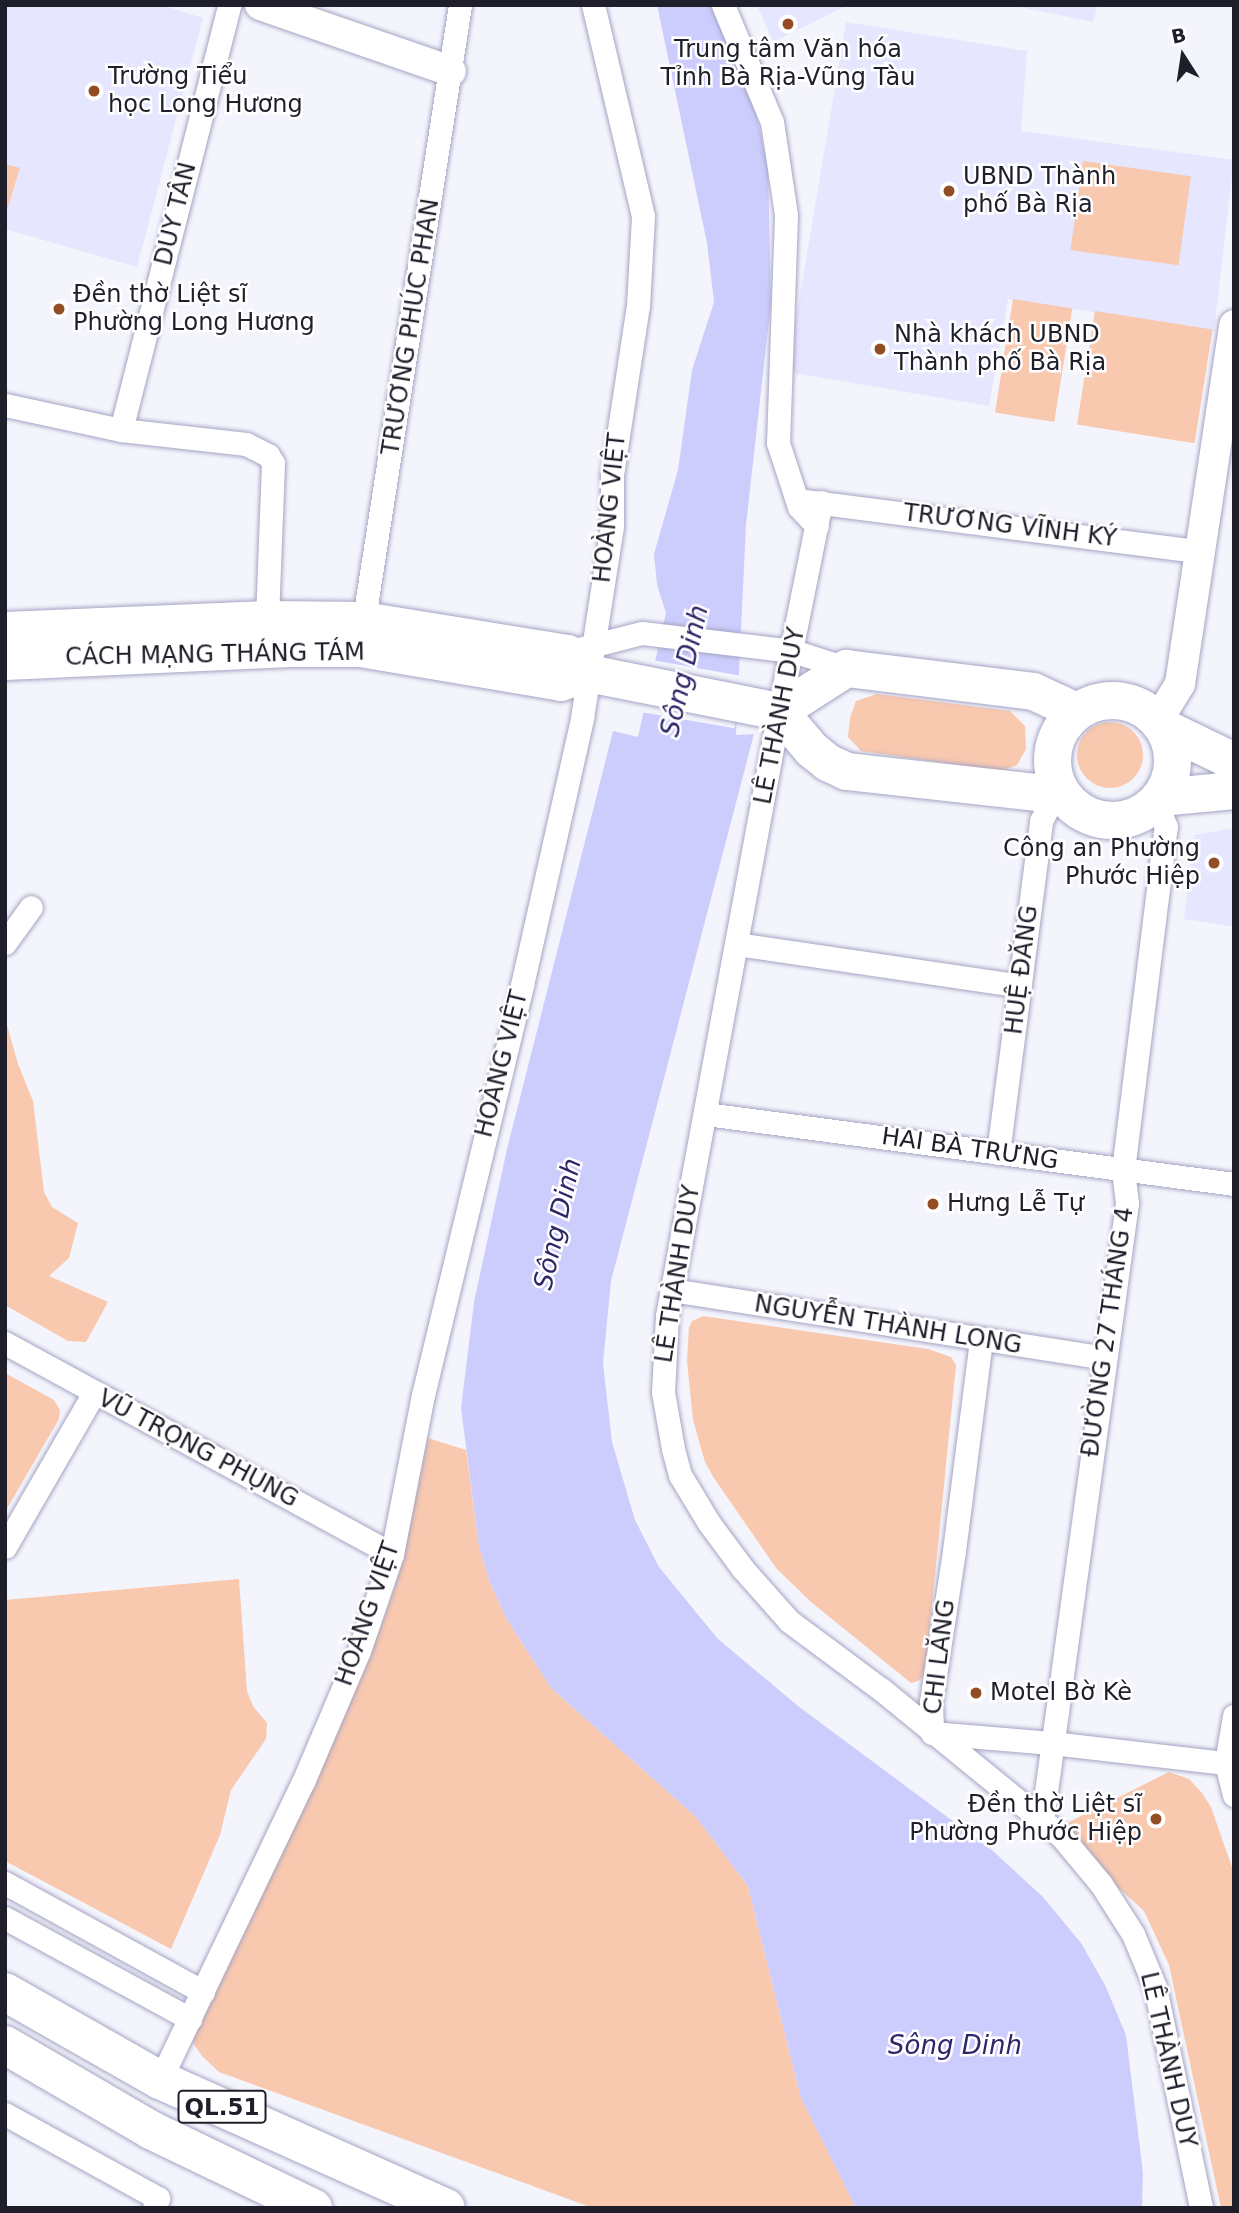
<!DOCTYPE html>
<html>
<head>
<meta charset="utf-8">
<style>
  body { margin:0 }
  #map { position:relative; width:1239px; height:2213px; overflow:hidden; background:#f4f5fc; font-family:"DejaVu Sans",sans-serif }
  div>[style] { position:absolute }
  .built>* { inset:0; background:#e6e6ff }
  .green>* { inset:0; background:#f8c8af; transform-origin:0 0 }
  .round { border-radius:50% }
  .water>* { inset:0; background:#cdcdfd }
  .pier>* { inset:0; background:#f4f5fc; transform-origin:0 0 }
  .roads { filter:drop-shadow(0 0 2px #a4a4c4) drop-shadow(0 0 2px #a4a4c4) }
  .minor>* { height:23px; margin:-11.5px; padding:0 11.5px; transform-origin:11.5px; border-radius:11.5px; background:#fff }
  .tertiary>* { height:30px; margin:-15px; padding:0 15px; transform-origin:15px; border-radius:15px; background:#fff }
  .primary>* { height:37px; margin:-18.5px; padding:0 18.5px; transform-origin:18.5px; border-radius:18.5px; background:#fff }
  .primary>.ring { margin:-18.5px; padding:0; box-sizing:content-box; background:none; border:37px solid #fff; border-radius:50% }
  .trunk>* { height:38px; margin:-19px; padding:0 19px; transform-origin:19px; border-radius:19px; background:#fff }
  .dots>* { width:19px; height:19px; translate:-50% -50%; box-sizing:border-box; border:4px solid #fff; border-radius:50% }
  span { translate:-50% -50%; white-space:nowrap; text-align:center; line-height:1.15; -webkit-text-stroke:5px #fff; paint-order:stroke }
  .shield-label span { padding:2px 5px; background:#fff; border:2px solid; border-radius:5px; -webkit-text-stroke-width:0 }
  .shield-label { font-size:23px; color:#1f1f2b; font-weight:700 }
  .poi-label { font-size:24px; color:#1f1f2b }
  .left { translate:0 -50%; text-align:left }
  .right { translate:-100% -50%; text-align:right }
  .street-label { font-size:24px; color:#1f1f2b }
  .water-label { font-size:26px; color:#2f2569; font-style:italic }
  .frame { position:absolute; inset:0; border:7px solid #1f1f2b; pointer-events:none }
  .north { position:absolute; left:1148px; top:21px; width:70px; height:70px; -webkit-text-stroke:5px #fff; paint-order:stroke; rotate:348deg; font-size:19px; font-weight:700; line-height:28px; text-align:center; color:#1f1f2b }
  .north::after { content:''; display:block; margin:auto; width:24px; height:32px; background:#1f1f2b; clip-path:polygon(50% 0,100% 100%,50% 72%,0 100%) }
</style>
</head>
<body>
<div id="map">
  <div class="built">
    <i style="clip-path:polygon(5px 5px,161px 5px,203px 18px,137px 267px,5px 229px,5px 217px,20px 169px,5px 164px)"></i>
    <i style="clip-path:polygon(757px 5px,848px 5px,773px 42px)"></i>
    <i style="clip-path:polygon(1010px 5px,1098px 5px,1093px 22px)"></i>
    <i style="clip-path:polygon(846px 22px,1027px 51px,1021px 131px,1234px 160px,1214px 331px,1008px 299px,989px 406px,787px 372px)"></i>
    <i style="clip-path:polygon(1234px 828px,1234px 927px,1184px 919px,1194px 835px)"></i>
  </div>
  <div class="green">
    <i style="left:1083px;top:161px;width:109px;height:90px;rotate:8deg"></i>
    <i style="clip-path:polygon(5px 164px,20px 168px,5px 217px)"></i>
    <i style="left:1013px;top:299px;width:60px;height:115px;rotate:9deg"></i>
    <i style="left:1095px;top:311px;width:119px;height:115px;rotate:9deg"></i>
    <i style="clip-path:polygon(877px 694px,1010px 711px,1025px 726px,1026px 749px,1017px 765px,1001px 771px,861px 751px,848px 737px,850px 718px,856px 701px)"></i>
    <i class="round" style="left:1077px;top:722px;width:66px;height:66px"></i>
    <i style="clip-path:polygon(5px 1018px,18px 1064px,33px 1101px,44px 1192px,52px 1207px,78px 1223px,69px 1258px,49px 1276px,108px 1302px,86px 1342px,68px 1341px,5px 1305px)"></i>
    <i style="clip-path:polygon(703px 1316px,928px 1349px,951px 1357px,956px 1365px,925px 1675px,918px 1681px,911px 1683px,811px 1602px,776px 1568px,714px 1478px,705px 1462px,693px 1420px,687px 1361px,689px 1327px,692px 1321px)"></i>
    <i style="clip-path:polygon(5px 1373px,54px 1400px,60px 1410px,59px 1419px,5px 1512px)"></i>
    <i style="clip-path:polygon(428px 1438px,466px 1450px,479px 1547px,489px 1580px,506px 1618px,551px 1688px,696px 1817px,748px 1886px,801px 2098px,856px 2208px,593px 2208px,219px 2072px,202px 2056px,193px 2043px,197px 2020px,375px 1642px,395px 1587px)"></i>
    <i style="clip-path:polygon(239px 1579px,247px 1691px,253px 1706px,267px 1723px,266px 1739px,231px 1790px,220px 1835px,171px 1949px,5px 1861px,5px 1600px)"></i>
    <i style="clip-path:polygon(1169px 1772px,1189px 1779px,1202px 1793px,1211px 1807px,1234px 1873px,1234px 2208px,1221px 2208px,1169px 1965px,1144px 1911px,1112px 1882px,1067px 1823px)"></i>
  </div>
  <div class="water">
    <i style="clip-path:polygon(657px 5px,712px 5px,746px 71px,768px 165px,771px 302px,746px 525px,736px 735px,754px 734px,611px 1281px,603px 1363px,612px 1442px,635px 1520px,659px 1567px,718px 1639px,798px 1706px,993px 1851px,1043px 1897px,1081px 1943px,1105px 1985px,1126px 2035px,1143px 2173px,1142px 2208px,856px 2208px,801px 2098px,748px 1886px,696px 1817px,551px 1688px,506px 1618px,489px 1580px,479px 1547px,461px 1408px,474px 1302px,507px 1149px,613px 731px,638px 737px,645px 705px,666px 613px,657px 585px,654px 554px,678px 470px,692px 370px,714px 302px,707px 243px)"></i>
  </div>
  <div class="pier">
    <i style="left:652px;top:660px;width:93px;height:53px;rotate:10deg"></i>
  </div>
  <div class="roads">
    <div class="minor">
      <i style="left:723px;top:5px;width:127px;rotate:67.3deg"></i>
      <i style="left:772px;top:122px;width:94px;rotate:81.4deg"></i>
      <i style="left:786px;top:215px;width:228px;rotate:92deg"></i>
      <i style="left:778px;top:443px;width:67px;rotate:71.8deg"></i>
      <i style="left:799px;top:507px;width:26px;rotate:47deg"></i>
      <i style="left:5px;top:405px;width:119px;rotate:12.2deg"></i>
      <i style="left:121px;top:430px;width:439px;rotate:-75.7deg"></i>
      <i style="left:121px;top:430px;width:126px;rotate:6.4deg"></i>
      <i style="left:246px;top:444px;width:25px;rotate:27deg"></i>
      <i style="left:268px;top:455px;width:9px;rotate:58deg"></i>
      <i style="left:273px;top:463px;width:156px;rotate:92.2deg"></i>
      <i style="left:806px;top:501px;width:396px;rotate:7.3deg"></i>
      <i style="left:821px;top:502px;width:213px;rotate:101.4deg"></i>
      <i style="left:779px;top:711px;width:615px;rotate:100.49deg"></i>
      <i style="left:667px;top:1316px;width:76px;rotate:93deg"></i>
      <i style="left:663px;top:1392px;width:58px;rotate:80deg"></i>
      <i style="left:673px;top:1449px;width:27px;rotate:75deg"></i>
      <i style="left:680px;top:1475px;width:56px;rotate:58.9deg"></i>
      <i style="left:709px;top:1523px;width:57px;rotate:53.5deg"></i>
      <i style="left:743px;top:1569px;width:69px;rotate:48.5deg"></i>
      <i style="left:789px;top:1621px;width:116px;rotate:36.6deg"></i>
      <i style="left:882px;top:1690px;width:231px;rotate:39.2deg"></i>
      <i style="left:1061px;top:1836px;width:62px;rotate:50.2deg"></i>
      <i style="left:1101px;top:1884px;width:59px;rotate:57.4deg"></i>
      <i style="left:1133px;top:1934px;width:57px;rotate:67.5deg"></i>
      <i style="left:1155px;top:1987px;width:226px;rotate:78.2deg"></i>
      <i style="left:362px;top:631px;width:634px;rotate:-81.1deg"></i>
      <i style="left:579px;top:649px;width:65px;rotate:-14.3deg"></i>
      <i style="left:642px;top:633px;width:152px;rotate:6.8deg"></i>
      <i style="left:793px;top:651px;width:56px;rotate:17.8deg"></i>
      <i style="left:5px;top:943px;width:44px;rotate:-54.2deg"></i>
      <i style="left:737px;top:944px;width:286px;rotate:8.4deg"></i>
      <i style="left:706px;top:1114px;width:533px;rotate:7.55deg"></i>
      <i style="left:998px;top:1153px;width:335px;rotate:-82.6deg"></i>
      <i style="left:1041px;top:821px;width:18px;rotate:-63deg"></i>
      <i style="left:1049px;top:805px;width:16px;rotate:-38deg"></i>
      <i style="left:671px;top:1290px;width:439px;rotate:8.9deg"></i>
      <i style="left:981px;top:1340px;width:213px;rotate:97.3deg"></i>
      <i style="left:954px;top:1551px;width:153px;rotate:98.7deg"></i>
      <i style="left:931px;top:1702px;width:31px;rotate:88deg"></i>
      <i style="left:932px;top:1733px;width:120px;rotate:4.8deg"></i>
      <i style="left:1052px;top:1743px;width:175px;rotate:6.6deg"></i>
      <i style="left:1226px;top:1763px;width:33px;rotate:76deg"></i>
      <i style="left:5px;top:1343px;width:441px;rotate:28.6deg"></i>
      <i style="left:5px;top:1547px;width:178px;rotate:-60deg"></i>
      <i style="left:1226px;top:1763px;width:48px;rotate:-80.3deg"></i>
      <i style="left:1042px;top:1821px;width:624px;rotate:-82.17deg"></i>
      <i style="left:1127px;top:1203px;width:33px;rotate:-97deg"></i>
      <i style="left:1123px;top:1170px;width:346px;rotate:-82.9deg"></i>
      <i style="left:1166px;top:827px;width:11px;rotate:-112deg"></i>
      <i style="left:1162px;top:817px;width:15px;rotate:-143deg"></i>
      <i style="left:5px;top:1883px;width:226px;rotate:28.8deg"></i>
      <i style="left:5px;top:1918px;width:211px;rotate:28.6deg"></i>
      <i style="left:160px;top:2080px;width:331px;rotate:-64.4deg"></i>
      <i style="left:303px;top:1782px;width:142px;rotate:-66.9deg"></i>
      <i style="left:359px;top:1651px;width:102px;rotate:-71.2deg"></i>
      <i style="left:392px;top:1554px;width:162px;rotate:-79deg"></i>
      <i style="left:423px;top:1395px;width:422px;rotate:-76.4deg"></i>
      <i style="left:522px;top:985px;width:274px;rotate:-77.3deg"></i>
      <i style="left:582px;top:718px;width:194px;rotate:-81.1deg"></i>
      <i style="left:612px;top:526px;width:51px;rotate:-90deg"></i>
      <i style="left:612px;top:475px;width:171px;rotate:-81.3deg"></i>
      <i style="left:638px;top:306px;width:90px;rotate:-86.8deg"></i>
      <i style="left:643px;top:216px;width:217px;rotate:-103.3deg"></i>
      <i style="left:5px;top:2114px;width:175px;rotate:28.8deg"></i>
      <i style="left:158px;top:2198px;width:11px;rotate:112deg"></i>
    </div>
    <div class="tertiary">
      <i style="left:260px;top:5px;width:202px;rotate:19.1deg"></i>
      <i style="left:1158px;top:720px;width:42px;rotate:-58.6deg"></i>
      <i style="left:1180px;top:684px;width:363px;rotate:-81.4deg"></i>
    </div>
    <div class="primary">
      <i style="left:5px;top:630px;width:262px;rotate:-2.4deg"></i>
      <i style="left:267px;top:619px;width:96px;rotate:0.6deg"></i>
      <i style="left:363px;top:620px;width:207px;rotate:9.2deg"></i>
      <i style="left:567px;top:653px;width:29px;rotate:44deg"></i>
      <i style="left:5px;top:661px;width:290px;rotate:-2.6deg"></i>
      <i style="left:295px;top:648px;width:65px"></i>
      <i style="left:360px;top:648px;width:203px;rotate:9.6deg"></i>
      <i style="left:560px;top:682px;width:29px;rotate:-18deg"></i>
      <i style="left:588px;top:673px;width:195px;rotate:11.3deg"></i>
      <i style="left:779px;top:711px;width:50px;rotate:49.9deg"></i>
      <i style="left:811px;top:749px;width:21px;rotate:39deg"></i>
      <i style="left:827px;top:762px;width:21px;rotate:25deg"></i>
      <i style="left:846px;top:771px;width:217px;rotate:6.3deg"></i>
      <i class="ring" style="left:1052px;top:700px;width:83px;height:83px"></i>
      <i style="left:779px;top:711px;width:80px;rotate:-32.7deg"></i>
      <i style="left:846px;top:668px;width:188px;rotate:7deg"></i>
      <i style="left:1033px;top:691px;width:47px;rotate:24.9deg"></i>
      <i style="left:1163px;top:727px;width:67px;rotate:25.8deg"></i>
      <i style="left:1223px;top:756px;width:14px;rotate:36deg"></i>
      <i style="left:1160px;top:797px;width:74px;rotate:-5.4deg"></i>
    </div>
    <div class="trunk">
      <i style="left:5px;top:1992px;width:178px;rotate:29.6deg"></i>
      <i style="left:160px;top:2080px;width:313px;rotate:24.1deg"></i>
      <i style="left:5px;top:2045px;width:169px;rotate:30.2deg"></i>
      <i style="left:151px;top:2130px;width:180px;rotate:25.7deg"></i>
    </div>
  </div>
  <div class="dots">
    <i style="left:788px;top:24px;background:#934d25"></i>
    <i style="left:94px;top:91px;background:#934d25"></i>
    <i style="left:949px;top:191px;background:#934d25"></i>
    <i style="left:59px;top:309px;background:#934d25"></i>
    <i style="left:880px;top:349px;background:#934d25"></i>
    <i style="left:1214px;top:863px;background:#934d25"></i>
    <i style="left:933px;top:1204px;background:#934d25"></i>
    <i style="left:976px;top:1693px;background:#934d25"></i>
    <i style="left:1156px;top:1819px;background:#934d25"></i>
  </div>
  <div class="shield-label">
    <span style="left:222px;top:2107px">QL.51</span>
  </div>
  <div class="poi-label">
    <span style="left:788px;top:64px">Trung tâm Văn hóa<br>Tỉnh Bà Rịa-Vũng Tàu</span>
    <span class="left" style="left:108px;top:91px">Trường Tiểu<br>học Long Hương</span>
    <span class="left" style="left:963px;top:191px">UBND Thành<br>phố Bà Rịa</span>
    <span class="left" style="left:73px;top:309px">Đền thờ Liệt sĩ<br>Phường Long Hương</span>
    <span class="left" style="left:894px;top:349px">Nhà khách UBND<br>Thành phố Bà Rịa</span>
    <span class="right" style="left:1200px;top:863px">Công an Phường<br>Phước Hiệp</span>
    <span class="left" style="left:947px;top:1204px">Hưng Lễ Tự</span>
    <span class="left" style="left:990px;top:1693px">Motel Bờ Kè</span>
    <span class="right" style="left:1142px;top:1819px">Đền thờ Liệt sĩ<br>Phường Phước Hiệp</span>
  </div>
  <div class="street-label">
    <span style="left:176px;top:214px;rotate:-76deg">DUY TÂN</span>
    <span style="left:411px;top:327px;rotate:-81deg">TRƯƠNG PHÚC PHAN</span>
    <span style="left:610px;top:508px;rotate:-84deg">HOÀNG VIỆT</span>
    <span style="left:1010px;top:526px;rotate:7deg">TRƯƠNG VĨNH KÝ</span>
    <span style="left:215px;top:655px;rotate:-1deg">CÁCH MẠNG THÁNG TÁM</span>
    <span style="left:780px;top:716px;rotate:-79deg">LÊ THÀNH DUY</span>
    <span style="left:1022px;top:970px;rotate:-83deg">HUỆ ĐĂNG</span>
    <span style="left:502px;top:1064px;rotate:-76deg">HOÀNG VIỆT</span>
    <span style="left:970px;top:1149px;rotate:8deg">HAI BÀ TRƯNG</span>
    <span style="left:678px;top:1274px;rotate:-81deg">LÊ THÀNH DUY</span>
    <span style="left:888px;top:1325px;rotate:9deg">NGUYỄN THÀNH LONG</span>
    <span style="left:1108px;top:1332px;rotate:-82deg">ĐƯỜNG 27 THÁNG 4</span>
    <span style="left:198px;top:1449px;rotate:28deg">VŨ TRỌNG PHỤNG</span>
    <span style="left:368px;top:1614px;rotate:-71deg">HOÀNG VIỆT</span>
    <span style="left:940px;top:1657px;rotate:-83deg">CHI LĂNG</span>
    <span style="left:1168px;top:2060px;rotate:77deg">LÊ THÀNH DUY</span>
  </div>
  <div class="water-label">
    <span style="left:685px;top:671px;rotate:-77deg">Sông Dinh</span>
    <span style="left:558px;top:1224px;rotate:-77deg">Sông Dinh</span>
    <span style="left:955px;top:2046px">Sông Dinh</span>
  </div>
  <div class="frame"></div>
  <div class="north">B</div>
</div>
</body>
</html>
